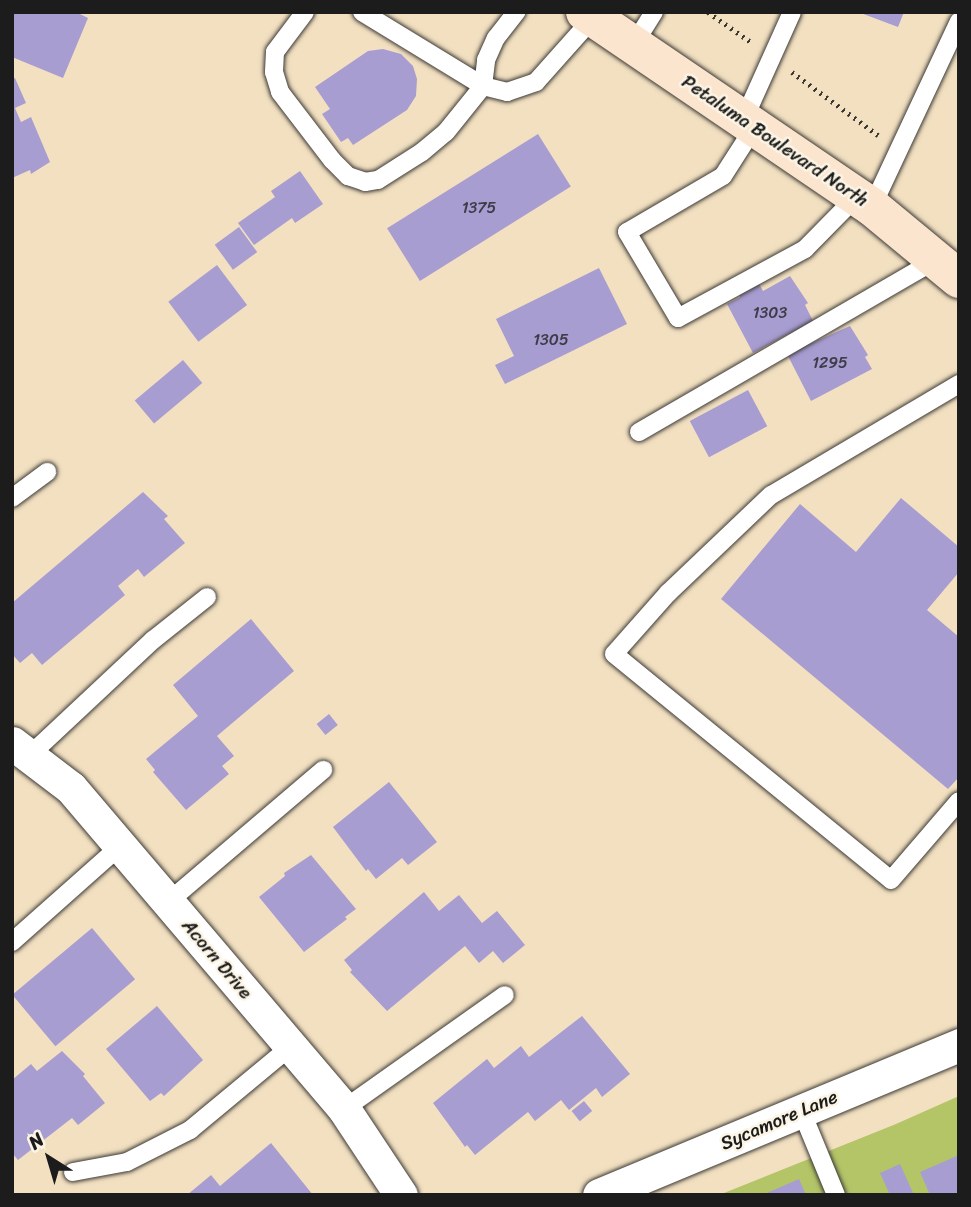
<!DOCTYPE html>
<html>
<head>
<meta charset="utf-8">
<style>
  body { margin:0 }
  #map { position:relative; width:971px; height:1207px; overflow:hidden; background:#f2e0c1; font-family:Sriracha,sans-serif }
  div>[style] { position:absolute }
  .green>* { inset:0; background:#b4c568 }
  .building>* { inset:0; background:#a89dd1; transform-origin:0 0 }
  .path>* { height:4.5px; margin-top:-2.25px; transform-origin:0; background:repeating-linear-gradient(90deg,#3c3935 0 2px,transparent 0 7px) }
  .roads { filter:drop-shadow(0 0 2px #3c3935) drop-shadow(0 0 2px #3c3935) }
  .service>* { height:18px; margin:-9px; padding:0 9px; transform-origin:9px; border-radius:9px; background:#fff }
  .minor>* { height:33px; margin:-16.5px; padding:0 16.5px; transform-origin:16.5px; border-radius:16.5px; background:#fff }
  .secondary>* { height:38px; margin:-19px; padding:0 19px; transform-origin:19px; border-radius:19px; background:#fbe5cf }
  span { translate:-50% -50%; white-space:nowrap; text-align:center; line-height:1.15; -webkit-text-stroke:5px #fcf5e5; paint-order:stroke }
  .number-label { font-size:16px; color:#3f3c49 }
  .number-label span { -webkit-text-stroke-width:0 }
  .street-label { font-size:19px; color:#1c1c1c }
  .frame { position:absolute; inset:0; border:14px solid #1c1c1c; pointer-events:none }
  .north { position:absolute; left:14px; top:1123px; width:70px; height:70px; -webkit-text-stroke:5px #fcf5e5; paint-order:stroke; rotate:323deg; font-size:19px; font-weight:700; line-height:28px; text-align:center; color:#1c1c1c }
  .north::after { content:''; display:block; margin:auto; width:24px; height:32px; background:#1c1c1c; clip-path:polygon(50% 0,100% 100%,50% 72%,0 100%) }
</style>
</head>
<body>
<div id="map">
  <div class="green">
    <i style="clip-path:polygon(959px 1096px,959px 1195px,719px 1195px,896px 1124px)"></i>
  </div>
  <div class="building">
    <i style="clip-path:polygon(12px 12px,76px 12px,88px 18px,63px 78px,12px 57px)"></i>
    <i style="clip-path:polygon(858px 12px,904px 12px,898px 27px)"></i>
    <i style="clip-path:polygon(383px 49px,401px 54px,413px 66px,417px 79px,416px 96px,407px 110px,353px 145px,348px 138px,341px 142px,322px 114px,330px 109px,315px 87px,368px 51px)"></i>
    <i style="clip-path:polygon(15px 78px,26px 103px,15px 108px,21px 122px,31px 117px,50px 162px,31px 174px,30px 170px,12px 178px,12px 79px)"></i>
    <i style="left:538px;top:134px;width:62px;height:178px;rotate:58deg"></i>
    <i style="clip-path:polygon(300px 171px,323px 204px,295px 223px,292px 218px,254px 245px,238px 223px,275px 197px,271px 191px)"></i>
    <i style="left:239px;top:227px;width:31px;height:30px;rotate:54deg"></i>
    <i style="left:217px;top:265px;width:50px;height:61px;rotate:53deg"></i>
    <i style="clip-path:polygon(599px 268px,627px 324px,505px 384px,495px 365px,514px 356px,496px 319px)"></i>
    <i style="clip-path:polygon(790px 276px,808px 303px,805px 305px,813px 321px,753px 353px,727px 304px,740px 297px,738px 293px,758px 282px,763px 291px)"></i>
    <i style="clip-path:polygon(850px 326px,868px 355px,865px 357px,872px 369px,811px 401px,787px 354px)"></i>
    <i style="left:183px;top:360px;width:30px;height:63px;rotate:50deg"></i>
    <i style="left:748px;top:390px;width:41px;height:66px;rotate:62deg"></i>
    <i style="clip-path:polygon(143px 492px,168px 516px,164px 519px,185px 543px,144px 577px,138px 569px,118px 586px,125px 595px,42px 665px,32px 653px,20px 663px,12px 654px,12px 603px)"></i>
    <i style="clip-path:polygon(901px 498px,959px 547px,959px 572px,927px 610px,959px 637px,959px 777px,948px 789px,721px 599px,800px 504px,856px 552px)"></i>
    <i style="clip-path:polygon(251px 619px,294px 671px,217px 736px,234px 756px,222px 766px,229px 774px,186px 810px,153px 772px,155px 770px,146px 759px,198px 716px,173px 685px)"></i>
    <i style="left:329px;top:714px;width:14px;height:16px;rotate:51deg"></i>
    <i style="clip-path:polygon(389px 782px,437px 842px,408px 865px,402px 858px,376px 879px,368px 869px,366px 871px,333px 827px)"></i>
    <i style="clip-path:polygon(311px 855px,356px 909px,345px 917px,347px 919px,304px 952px,259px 897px,285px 876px,284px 873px)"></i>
    <i style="clip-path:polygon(424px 892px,439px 911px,459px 895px,482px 923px,497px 911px,525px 945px,503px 963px,493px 951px,479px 963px,465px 946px,387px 1011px,350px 972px,352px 970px,344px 960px)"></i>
    <i style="left:92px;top:928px;width:67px;height:104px;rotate:50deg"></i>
    <i style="clip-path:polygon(157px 1006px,203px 1060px,164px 1096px,161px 1093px,150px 1101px,106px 1049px)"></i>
    <i style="clip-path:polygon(582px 1016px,630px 1074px,602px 1097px,596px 1088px,569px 1110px,561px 1100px,535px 1121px,528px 1112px,475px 1155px,467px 1145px,465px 1147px,433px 1103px,487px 1059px,494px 1068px,521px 1046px,529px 1057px)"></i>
    <i style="clip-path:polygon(62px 1051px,85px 1074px,83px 1076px,105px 1103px,78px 1125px,72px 1118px,18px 1160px,12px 1153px,12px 1080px,31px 1064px,37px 1071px)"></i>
    <i style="left:584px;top:1101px;width:13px;height:16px;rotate:51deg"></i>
    <i style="clip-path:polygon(271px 1143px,313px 1195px,187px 1195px,211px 1175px,220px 1186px)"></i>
    <i style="clip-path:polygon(959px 1155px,959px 1195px,930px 1195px,920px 1172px)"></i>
    <i style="clip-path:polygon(900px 1164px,914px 1195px,890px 1195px,880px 1173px)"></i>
    <i style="clip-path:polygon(799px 1179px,806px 1195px,762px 1195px)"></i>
  </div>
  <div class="path">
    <i style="left:708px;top:12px;width:52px;rotate:34.9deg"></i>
    <i style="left:792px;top:72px;width:107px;rotate:36.2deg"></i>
  </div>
  <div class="roads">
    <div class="service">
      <i style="left:305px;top:12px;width:50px;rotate:126.9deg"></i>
      <i style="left:275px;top:52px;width:20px;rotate:93deg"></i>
      <i style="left:274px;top:72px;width:21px;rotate:73deg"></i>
      <i style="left:280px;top:92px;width:86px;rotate:52.6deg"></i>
      <i style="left:332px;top:160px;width:23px;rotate:45deg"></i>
      <i style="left:348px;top:176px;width:18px;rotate:19deg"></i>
      <i style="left:365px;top:182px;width:13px;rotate:-9deg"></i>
      <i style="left:378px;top:180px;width:52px;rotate:-32.5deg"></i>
      <i style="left:422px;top:152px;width:31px;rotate:-40deg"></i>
      <i style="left:446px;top:132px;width:59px;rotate:-51.2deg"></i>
      <i style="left:483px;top:86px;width:25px;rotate:14deg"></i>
      <i style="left:507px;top:92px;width:31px;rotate:-19deg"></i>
      <i style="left:536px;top:82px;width:87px;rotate:-48.3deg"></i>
      <i style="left:362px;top:12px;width:142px;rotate:31.4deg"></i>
      <i style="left:483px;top:86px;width:26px;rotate:-83deg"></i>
      <i style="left:486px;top:60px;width:24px;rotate:-66deg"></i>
      <i style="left:496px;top:38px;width:33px;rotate:-52deg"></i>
      <i style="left:634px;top:44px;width:38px;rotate:-58deg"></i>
      <i style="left:744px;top:119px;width:117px;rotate:-65.8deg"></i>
      <i style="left:755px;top:126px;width:59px;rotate:122.6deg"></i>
      <i style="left:723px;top:176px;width:111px;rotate:149.7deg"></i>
      <i style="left:627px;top:232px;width:100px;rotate:59.3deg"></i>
      <i style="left:678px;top:318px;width:145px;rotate:-28.5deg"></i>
      <i style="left:805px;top:249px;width:74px;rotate:-45.5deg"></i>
      <i style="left:872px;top:207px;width:205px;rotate:-64.9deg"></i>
      <i style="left:959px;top:384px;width:218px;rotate:149.4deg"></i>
      <i style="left:771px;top:495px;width:142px;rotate:136.4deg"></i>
      <i style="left:668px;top:593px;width:81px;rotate:131.5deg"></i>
      <i style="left:614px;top:654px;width:357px;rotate:39.2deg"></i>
      <i style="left:891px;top:880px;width:104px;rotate:-49.3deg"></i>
      <i style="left:639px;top:432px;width:343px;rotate:-30.1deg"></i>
      <i style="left:12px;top:498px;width:44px;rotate:-36.6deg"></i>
      <i style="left:29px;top:756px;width:170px;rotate:-43.1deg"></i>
      <i style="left:153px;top:640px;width:69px;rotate:-38.5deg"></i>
      <i style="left:168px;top:902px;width:204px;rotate:-40.4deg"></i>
      <i style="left:12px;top:942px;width:144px;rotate:-41.6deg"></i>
      <i style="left:344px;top:1109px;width:197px;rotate:-35.3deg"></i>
      <i style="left:801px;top:1110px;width:92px;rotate:67.6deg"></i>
      <i style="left:73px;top:1172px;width:55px;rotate:-10.5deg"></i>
      <i style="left:127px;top:1162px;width:71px;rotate:-26.9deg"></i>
      <i style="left:190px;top:1130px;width:131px;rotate:-39.7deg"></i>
    </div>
    <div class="minor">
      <i style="left:12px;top:743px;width:74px;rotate:37.3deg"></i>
      <i style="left:71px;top:788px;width:421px;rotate:49.6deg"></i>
      <i style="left:344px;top:1109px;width:103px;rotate:56.5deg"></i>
      <i style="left:599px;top:1195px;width:390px;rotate:-22.6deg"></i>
    </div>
    <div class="secondary">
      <i style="left:585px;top:12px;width:347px;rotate:34.2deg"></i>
      <i style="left:872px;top:207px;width:113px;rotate:39.6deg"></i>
    </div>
  </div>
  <div class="number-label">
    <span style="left:479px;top:208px">1375</span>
    <span style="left:770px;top:313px">1303</span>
    <span style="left:551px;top:340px">1305</span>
    <span style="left:830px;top:363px">1295</span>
  </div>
  <div class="street-label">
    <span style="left:775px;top:141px;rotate:34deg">Petaluma Boulevard North</span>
    <span style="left:217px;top:959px;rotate:50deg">Acorn Drive</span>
    <span style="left:779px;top:1120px;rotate:-23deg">Sycamore Lane</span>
  </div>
  <div class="frame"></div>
  <div class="north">N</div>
</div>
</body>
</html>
